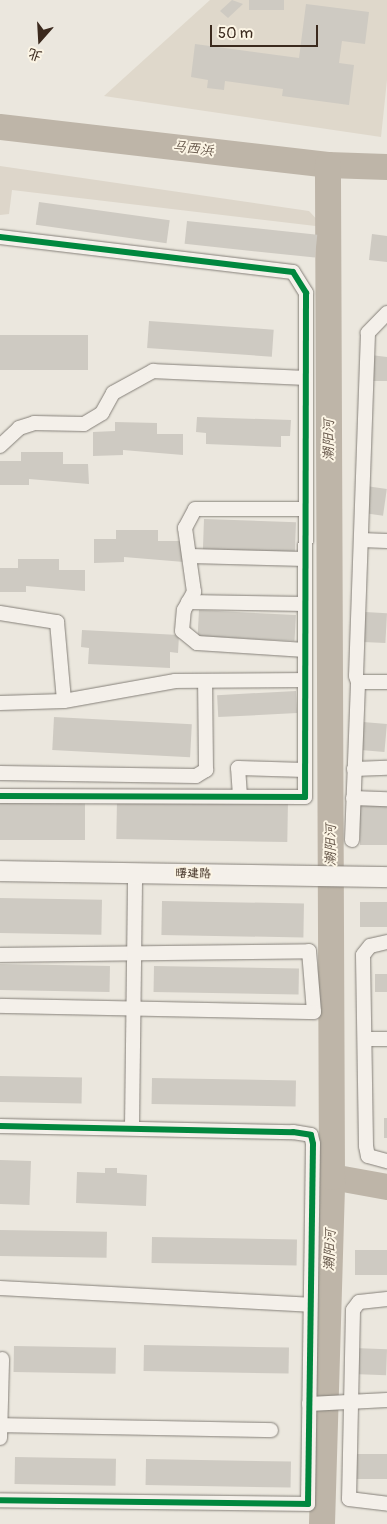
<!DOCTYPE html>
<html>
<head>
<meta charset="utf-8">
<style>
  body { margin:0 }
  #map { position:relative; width:387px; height:1524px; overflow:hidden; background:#ebe7de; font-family:Pangolin,"LXGW WenKai TC",sans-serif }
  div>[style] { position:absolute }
  .built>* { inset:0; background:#dfd8cb }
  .green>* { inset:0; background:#ddd6ca }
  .river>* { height:26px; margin:-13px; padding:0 13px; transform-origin:13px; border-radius:13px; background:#beb5a8 }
  .building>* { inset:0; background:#cecac2; transform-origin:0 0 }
  .roads { filter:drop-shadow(0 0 1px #858079) drop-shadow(0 0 1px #858079) }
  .street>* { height:14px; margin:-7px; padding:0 7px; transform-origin:7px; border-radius:7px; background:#f4f0ea }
  .secondary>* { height:20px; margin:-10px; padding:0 10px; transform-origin:10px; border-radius:10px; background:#f4f0ea }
  .cycleway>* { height:6px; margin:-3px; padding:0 3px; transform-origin:3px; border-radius:3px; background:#00873e }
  span { translate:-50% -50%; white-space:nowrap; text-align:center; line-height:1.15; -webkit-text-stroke:4px #fcf5e5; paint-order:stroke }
  .street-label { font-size:12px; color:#3b2a1e }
  .water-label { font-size:14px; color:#625346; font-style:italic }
  .north { position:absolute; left:15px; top:15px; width:50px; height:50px; -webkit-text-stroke:4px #fcf5e5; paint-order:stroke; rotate:199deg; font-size:14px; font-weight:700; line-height:20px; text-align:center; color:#3b2a1e }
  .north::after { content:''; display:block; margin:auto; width:18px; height:22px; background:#3b2a1e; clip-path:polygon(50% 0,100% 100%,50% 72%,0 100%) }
  .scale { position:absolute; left:210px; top:25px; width:108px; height:22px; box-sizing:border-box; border:2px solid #3b2a1e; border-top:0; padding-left:6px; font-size:15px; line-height:18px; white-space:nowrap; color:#3b2a1e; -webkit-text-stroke:4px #fcf5e5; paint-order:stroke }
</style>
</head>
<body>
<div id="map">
  <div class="built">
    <i style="clip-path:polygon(210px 0,387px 0,387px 80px,381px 137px,104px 96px)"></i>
  </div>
  <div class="green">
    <i style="clip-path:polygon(0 166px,309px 211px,324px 227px,12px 190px,9px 214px,0 215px)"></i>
  </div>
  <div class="river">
    <i style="left:0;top:127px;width:330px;rotate:6.6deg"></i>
    <i style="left:328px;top:165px;width:59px;rotate:1.9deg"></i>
    <i style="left:332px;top:1177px;width:56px;rotate:10.3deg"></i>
    <i style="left:322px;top:1524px;width:347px;rotate:-88.3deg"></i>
    <i style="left:332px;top:1177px;width:1012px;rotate:-90.23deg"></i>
  </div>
  <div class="building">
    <i style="clip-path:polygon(232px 0,243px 4px,228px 18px,220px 11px)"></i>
    <i style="left:249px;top:0;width:35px;height:10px"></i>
    <i style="clip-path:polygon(306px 4px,369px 12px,365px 44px,342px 41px,339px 63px,354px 65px,349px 105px,282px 96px,283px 89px,225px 81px,224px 90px,207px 88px,208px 80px,191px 77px,195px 44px,299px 58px)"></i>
    <i style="left:39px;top:202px;width:132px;height:23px;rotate:8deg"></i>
    <i style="left:187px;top:221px;width:131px;height:23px;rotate:6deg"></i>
    <i style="clip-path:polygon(372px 234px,387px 236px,387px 262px,369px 260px)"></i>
    <i style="left:149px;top:321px;width:125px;height:27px;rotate:4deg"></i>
    <i style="left:88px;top:335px;width:35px;height:88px;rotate:90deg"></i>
    <i style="clip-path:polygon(371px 355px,387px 357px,387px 381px,368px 381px)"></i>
    <i style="clip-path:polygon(197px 417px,291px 420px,290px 436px,281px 436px,281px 447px,206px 444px,206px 433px,196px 432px)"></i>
    <i style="clip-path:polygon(115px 422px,157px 423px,157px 434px,183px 434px,183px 455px,123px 450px,123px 455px,93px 456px,93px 432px,115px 431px)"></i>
    <i style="clip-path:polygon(21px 452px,63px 452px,63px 464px,88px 464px,89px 484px,29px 479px,29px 485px,0 485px,0 461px,21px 461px)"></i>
    <i style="left:366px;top:486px;width:21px;height:27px;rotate:8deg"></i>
    <i style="left:204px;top:519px;width:92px;height:31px;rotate:2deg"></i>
    <i style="clip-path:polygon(116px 530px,158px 530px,158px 541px,184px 541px,184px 562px,124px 557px,124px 562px,94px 563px,94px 539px,116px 539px)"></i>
    <i style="clip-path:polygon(18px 559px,59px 559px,59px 570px,85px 570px,85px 591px,26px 586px,26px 592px,0 592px,0 568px,18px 568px)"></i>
    <i style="left:199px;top:610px;width:97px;height:26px;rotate:3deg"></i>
    <i style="left:365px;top:612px;width:22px;height:30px;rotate:3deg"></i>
    <i style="clip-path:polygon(82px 630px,179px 635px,178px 653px,170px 652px,170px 668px,88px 664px,89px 648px,81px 647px)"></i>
    <i style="left:296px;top:691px;width:22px;height:79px;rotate:87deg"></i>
    <i style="left:54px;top:717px;width:138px;height:33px;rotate:3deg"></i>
    <i style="left:363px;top:722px;width:24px;height:28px;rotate:5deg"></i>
    <i style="left:117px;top:799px;width:171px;height:40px;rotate:1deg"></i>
    <i style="left:0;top:800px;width:85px;height:40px"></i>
    <i style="left:360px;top:803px;width:27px;height:42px"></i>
    <i style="left:0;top:898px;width:102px;height:35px;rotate:1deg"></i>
    <i style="left:162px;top:901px;width:142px;height:34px;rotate:1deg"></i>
    <i style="left:360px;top:902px;width:27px;height:25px"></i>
    <i style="left:0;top:964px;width:110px;height:26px;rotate:1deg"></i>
    <i style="left:154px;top:966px;width:145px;height:26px;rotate:1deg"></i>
    <i style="left:375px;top:974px;width:12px;height:18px"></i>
    <i style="left:0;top:1076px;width:82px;height:26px;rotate:1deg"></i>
    <i style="left:152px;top:1078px;width:144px;height:26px;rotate:1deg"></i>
    <i style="left:384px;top:1118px;width:3px;height:20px"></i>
    <i style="left:0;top:1160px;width:31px;height:44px;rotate:2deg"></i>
    <i style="clip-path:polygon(105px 1168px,117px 1168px,117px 1173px,147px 1175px,146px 1206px,76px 1203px,77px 1172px,105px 1173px)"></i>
    <i style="left:0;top:1230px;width:107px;height:26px;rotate:1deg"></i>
    <i style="left:152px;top:1237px;width:145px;height:26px;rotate:1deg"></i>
    <i style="left:355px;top:1250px;width:32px;height:25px"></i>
    <i style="left:144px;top:1345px;width:145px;height:26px;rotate:1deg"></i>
    <i style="left:14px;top:1346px;width:102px;height:26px;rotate:1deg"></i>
    <i style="left:354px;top:1348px;width:33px;height:26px;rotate:2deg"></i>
    <i style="left:354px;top:1454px;width:33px;height:25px"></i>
    <i style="left:15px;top:1457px;width:101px;height:27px;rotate:1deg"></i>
    <i style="left:146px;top:1459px;width:145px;height:26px;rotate:1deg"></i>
  </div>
  <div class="roads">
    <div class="street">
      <i style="left:0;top:237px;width:295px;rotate:6.8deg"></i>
      <i style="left:293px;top:272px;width:25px;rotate:58deg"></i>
      <i style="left:306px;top:293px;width:504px;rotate:90.11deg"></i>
      <i style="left:305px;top:797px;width:305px;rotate:-179.8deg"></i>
      <i style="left:387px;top:313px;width:28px;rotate:134deg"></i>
      <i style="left:368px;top:333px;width:343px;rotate:92deg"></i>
      <i style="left:356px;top:676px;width:6px;rotate:72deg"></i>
      <i style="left:358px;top:682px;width:29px"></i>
      <i style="left:0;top:446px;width:26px;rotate:-43deg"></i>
      <i style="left:19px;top:428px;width:16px;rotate:-18deg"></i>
      <i style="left:34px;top:423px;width:50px;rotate:1.1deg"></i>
      <i style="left:84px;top:424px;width:21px;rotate:-31deg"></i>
      <i style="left:102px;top:413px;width:23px;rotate:-61deg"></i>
      <i style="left:113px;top:393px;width:46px;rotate:-28.8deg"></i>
      <i style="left:153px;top:371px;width:152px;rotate:2.6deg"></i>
      <i style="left:361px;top:540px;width:26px;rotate:2deg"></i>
      <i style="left:190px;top:556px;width:115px;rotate:1.5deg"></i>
      <i style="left:188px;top:602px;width:117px;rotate:1deg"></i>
      <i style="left:0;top:613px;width:58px;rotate:9deg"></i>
      <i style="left:57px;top:622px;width:79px;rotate:84.9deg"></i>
      <i style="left:305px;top:650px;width:108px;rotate:-176.3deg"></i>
      <i style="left:197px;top:643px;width:19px;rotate:-141deg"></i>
      <i style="left:182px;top:631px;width:21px;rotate:-85deg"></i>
      <i style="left:184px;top:610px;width:21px;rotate:-61deg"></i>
      <i style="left:194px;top:592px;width:65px;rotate:-98deg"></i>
      <i style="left:185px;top:528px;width:21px;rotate:-62deg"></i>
      <i style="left:195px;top:509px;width:110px"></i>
      <i style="left:0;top:703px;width:64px;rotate:-1.8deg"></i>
      <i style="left:64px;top:701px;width:113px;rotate:-10.2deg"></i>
      <i style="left:175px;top:681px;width:130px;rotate:-0.4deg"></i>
      <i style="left:354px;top:769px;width:33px;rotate:-2deg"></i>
      <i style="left:0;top:773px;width:196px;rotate:0.9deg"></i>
      <i style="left:196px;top:776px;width:12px;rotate:-31deg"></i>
      <i style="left:206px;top:770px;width:89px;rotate:-90.6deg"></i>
      <i style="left:240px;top:796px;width:28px;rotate:-94deg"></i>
      <i style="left:238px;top:768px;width:67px;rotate:1.7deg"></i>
      <i style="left:353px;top:798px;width:34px;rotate:2deg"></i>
      <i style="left:352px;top:840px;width:158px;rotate:-87.8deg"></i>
      <i style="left:387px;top:942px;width:17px;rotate:167deg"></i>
      <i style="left:370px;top:946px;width:11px;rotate:128deg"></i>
      <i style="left:363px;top:955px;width:191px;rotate:89.1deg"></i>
      <i style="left:366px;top:1146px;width:10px;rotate:79deg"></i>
      <i style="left:368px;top:1156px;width:20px;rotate:15deg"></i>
      <i style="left:0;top:955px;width:309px;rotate:-0.7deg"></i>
      <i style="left:309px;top:951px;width:61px;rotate:85.3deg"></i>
      <i style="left:314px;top:1012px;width:314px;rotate:-178.9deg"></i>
      <i style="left:365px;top:1039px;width:22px"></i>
      <i style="left:0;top:1126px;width:293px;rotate:1.2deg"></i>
      <i style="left:293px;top:1132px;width:18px;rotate:9deg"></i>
      <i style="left:311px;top:1135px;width:9px;rotate:77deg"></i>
      <i style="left:313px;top:1144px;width:360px;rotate:90.8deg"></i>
      <i style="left:308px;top:1504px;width:308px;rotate:-179.3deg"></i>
      <i style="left:132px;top:1128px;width:255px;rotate:-89.3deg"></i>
      <i style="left:0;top:1288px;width:310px;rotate:3.1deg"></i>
      <i style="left:387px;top:1299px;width:28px;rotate:174deg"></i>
      <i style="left:359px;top:1302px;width:10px;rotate:127deg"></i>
      <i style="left:353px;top:1310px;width:189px;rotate:91.2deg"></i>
      <i style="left:349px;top:1499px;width:38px;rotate:7deg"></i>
      <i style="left:309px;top:1404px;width:78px;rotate:-2.9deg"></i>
      <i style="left:0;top:1425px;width:271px;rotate:1.1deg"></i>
      <i style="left:0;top:1438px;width:79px;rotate:-88.5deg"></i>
    </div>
    <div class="secondary">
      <i style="left:0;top:871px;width:387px;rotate:0.9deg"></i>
    </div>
  </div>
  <div class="cycleway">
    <i style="left:0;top:237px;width:295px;rotate:6.8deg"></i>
    <i style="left:293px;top:272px;width:25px;rotate:58deg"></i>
    <i style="left:306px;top:293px;width:504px;rotate:90.11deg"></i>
    <i style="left:305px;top:797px;width:305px;rotate:-179.8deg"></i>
    <i style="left:0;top:1126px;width:293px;rotate:1.2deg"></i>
    <i style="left:293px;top:1132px;width:18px;rotate:9deg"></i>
    <i style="left:311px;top:1135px;width:9px;rotate:77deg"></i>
    <i style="left:313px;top:1144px;width:360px;rotate:90.8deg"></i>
    <i style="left:308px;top:1504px;width:308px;rotate:-179.3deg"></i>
  </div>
  <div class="street-label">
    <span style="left:193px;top:874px;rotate:1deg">曙建路</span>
  </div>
  <div class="water-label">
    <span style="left:193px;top:149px;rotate:7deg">马西浜</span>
    <span style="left:329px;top:440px;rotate:-90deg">潮阳河</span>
    <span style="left:331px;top:845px;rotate:-90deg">潮阳河</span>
    <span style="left:330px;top:1250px;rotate:-88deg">潮阳河</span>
  </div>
  <div class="north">北</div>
  <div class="scale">50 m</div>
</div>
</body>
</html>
